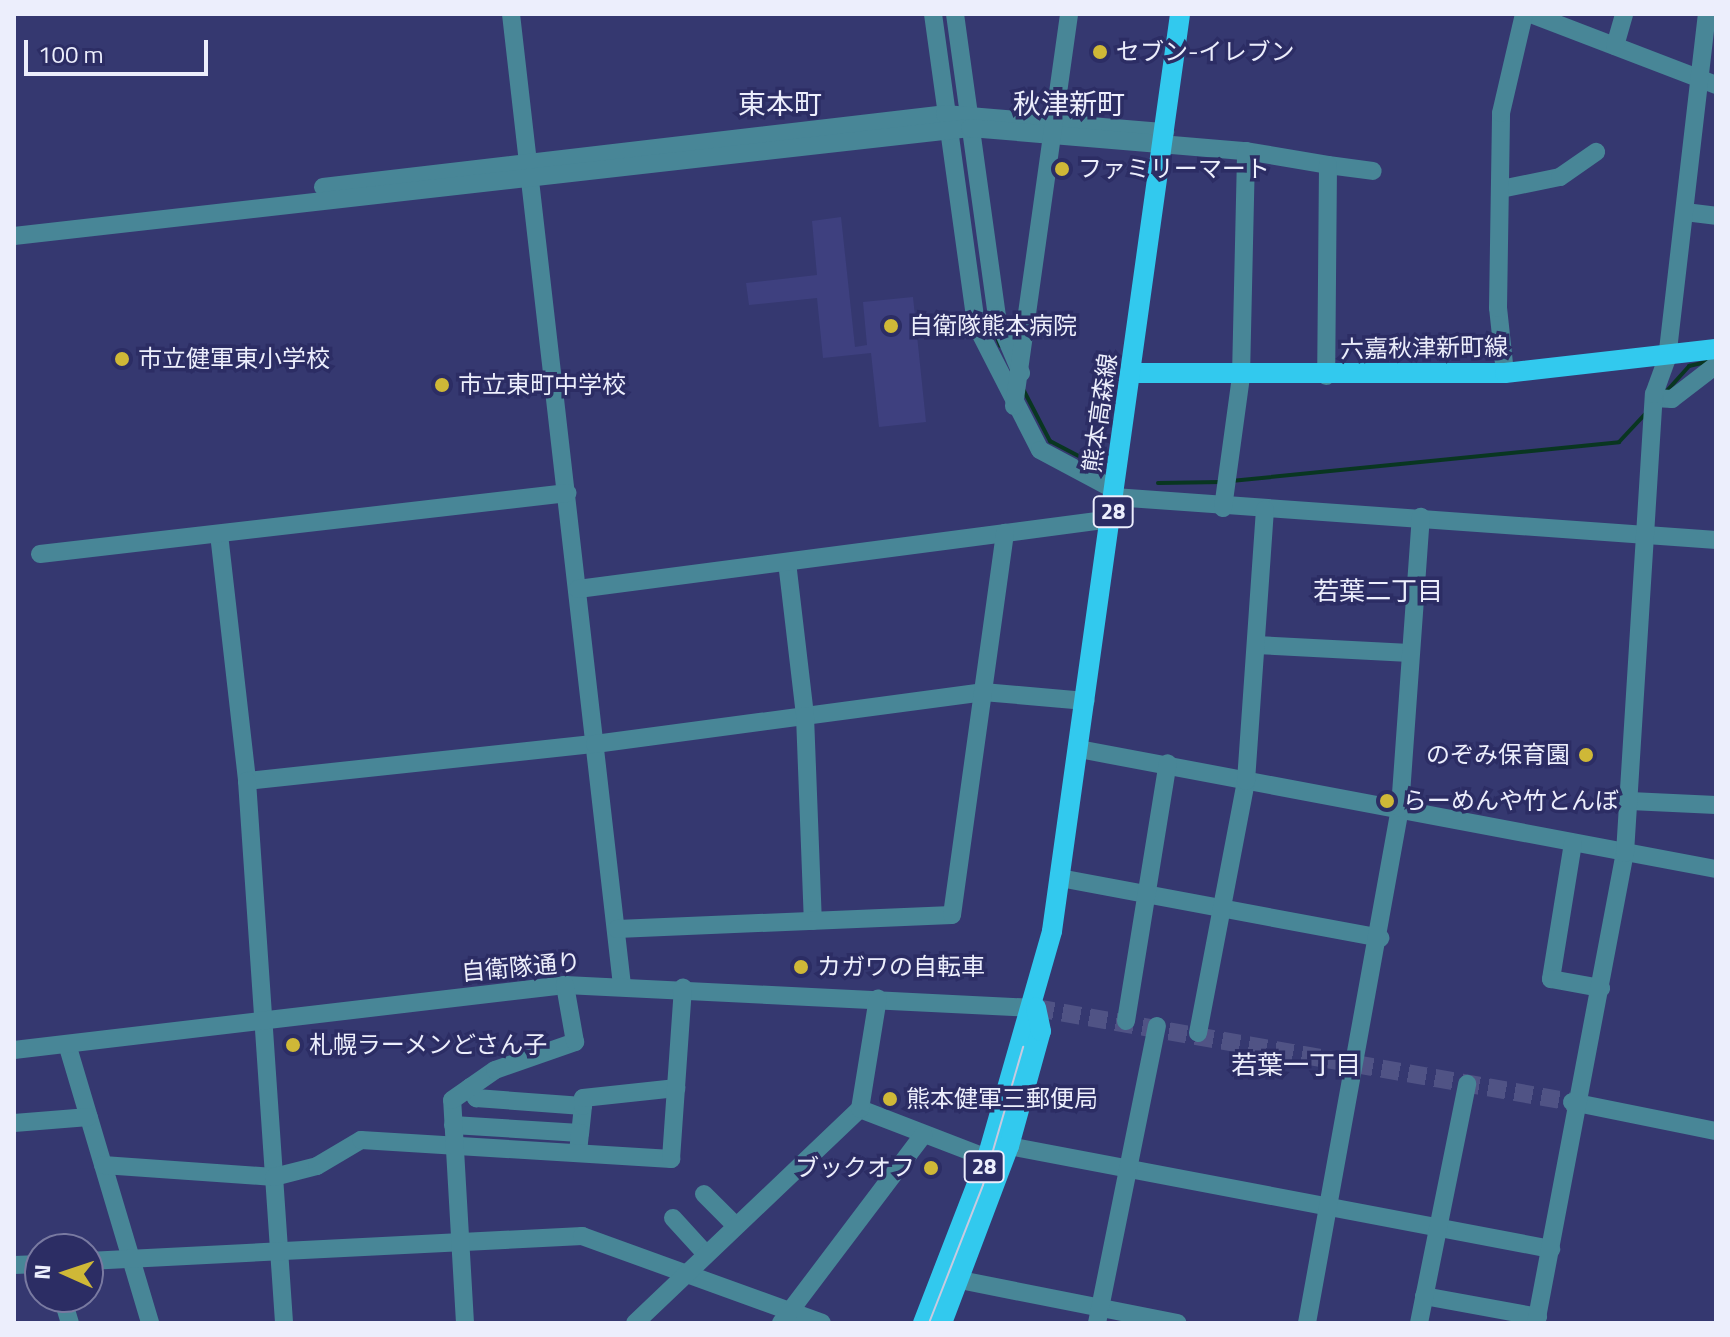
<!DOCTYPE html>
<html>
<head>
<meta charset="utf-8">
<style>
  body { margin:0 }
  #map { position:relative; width:1730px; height:1337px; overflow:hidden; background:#353870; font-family:"Titillium Web","Noto Sans JP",sans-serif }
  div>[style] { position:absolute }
  .built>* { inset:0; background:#3e407f }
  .stream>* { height:4px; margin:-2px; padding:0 2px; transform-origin:2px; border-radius:2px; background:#093621 }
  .minor-tunnel>* { height:18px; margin-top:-9px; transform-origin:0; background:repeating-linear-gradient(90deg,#505385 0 18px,transparent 0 27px) }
  .minor>* { height:18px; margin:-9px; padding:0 9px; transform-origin:9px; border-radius:9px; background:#488697 }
  .major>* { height:20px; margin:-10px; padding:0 10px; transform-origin:10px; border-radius:10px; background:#32c9ee }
  .tram>* { height:2px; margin:-1px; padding:0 1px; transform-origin:1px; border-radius:1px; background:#c8cae0 }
  .dots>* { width:22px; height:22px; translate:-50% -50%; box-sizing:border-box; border:4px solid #2c2d64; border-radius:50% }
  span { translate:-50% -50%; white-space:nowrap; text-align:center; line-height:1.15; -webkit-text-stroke:7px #2c2d64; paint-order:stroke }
  .shield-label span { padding:2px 6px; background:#2c2d64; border:2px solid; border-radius:6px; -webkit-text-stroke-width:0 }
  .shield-label { font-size:22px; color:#eceefc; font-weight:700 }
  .poi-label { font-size:24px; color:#eceefc }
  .left { translate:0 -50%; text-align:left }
  .right { translate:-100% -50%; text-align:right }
  .street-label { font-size:24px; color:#eceefc }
  .neighbourhood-label { font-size:26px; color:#eceefc }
  .quarter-label { font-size:28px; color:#eceefc }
  .frame { position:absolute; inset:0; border:16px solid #eceefc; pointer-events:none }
  .north { position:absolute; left:24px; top:1233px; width:80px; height:80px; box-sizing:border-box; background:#2c2d64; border:2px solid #797aa1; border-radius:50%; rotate:273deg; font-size:22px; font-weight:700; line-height:32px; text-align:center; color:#eceefc }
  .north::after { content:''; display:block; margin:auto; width:28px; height:36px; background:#cfb837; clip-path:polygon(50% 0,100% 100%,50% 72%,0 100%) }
  .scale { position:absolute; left:24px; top:40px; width:184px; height:36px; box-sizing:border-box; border:4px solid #eceefc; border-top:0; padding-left:10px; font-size:24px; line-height:28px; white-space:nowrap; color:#eceefc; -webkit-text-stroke:6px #2c2d64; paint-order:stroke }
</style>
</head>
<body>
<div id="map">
  <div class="built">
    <i style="clip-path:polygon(841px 217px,855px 347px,867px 345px,863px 302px,913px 297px,926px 422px,879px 427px,871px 353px,823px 358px,817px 298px,749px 305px,746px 283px,817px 275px,812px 221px)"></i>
  </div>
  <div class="stream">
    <i style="left:988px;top:314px;width:34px;rotate:69deg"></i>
    <i style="left:1023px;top:389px;width:59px;rotate:62.6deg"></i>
    <i style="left:1050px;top:441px;width:50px;rotate:27.6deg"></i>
    <i style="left:1664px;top:394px;width:38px;rotate:-48deg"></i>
    <i style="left:1689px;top:366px;width:23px;rotate:-13deg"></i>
    <i style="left:1231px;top:481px;width:390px;rotate:-5.7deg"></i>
    <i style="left:1619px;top:442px;width:41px;rotate:-47deg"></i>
    <i style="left:1158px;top:483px;width:64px;rotate:-0.9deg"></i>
  </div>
  <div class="minor-tunnel">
    <i style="left:1036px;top:1008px;width:544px;rotate:9.95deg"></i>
  </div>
  <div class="minor">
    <i style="left:511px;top:14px;width:977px;rotate:83.48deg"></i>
    <i style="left:933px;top:14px;width:314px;rotate:82.1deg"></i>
    <i style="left:976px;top:325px;width:140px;rotate:62.9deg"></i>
    <i style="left:1040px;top:450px;width:85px;rotate:28.1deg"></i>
    <i style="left:955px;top:14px;width:306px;rotate:82.1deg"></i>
    <i style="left:997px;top:317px;width:61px;rotate:66.8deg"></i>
    <i style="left:1531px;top:14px;width:198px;rotate:21deg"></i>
    <i style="left:1615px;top:46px;width:33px;rotate:-74deg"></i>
    <i style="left:1328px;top:165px;width:45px;rotate:7.6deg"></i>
    <i style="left:323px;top:187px;width:626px;rotate:-6.69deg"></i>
    <i style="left:945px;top:114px;width:221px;rotate:4.7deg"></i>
    <i style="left:1501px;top:189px;width:60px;rotate:-11.5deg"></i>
    <i style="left:1560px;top:177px;width:44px;rotate:-34.8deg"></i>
    <i style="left:1685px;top:212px;width:31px;rotate:7deg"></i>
    <i style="left:14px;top:236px;width:962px;rotate:-6.45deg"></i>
    <i style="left:970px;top:128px;width:277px;rotate:4.8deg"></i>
    <i style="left:1246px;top:151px;width:83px;rotate:9.7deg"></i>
    <i style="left:1328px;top:165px;width:211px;rotate:90.5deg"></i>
    <i style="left:1505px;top:373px;width:65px;rotate:-96.1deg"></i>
    <i style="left:1498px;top:308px;width:195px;rotate:-89.1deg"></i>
    <i style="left:1501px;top:113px;width:102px;rotate:-76.9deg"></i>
    <i style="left:1654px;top:398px;width:18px;rotate:3deg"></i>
    <i style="left:1672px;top:399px;width:56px;rotate:-37.7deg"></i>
    <i style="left:1014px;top:406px;width:396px;rotate:-82deg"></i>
    <i style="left:1114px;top:497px;width:604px;rotate:4.09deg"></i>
    <i style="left:1223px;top:508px;width:133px;rotate:-82.2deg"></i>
    <i style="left:1241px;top:376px;width:225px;rotate:-88.7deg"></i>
    <i style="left:219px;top:534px;width:249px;rotate:83.5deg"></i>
    <i style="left:247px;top:781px;width:350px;rotate:-6.1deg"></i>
    <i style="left:595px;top:744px;width:391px;rotate:-7.6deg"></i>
    <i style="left:983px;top:692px;width:103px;rotate:5deg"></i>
    <i style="left:40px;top:554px;width:531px;rotate:-6.6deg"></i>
    <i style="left:787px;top:562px;width:155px;rotate:83.3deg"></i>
    <i style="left:805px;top:716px;width:205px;rotate:87.8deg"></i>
    <i style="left:578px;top:589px;width:539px;rotate:-7.47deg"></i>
    <i style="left:1256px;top:645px;width:154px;rotate:3deg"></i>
    <i style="left:1079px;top:749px;width:648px;rotate:10.67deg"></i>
    <i style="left:247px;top:781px;width:543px;rotate:86.09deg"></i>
    <i style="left:1630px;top:801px;width:86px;rotate:2.7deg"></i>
    <i style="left:1573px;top:843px;width:138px;rotate:99.2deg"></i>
    <i style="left:1551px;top:979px;width:51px;rotate:10.2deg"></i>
    <i style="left:1060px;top:878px;width:326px;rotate:10.6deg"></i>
    <i style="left:617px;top:929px;width:335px;rotate:-2.4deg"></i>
    <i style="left:952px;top:915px;width:386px;rotate:-82.1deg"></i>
    <i style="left:1126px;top:1021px;width:261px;rotate:-80.8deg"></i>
    <i style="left:1198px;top:1033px;width:257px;rotate:-79.2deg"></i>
    <i style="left:1246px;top:781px;width:272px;rotate:-86deg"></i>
    <i style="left:67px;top:1044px;width:291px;rotate:73.4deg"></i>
    <i style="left:14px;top:1050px;width:555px;rotate:-6.73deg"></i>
    <i style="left:565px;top:985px;width:472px;rotate:2.8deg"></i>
    <i style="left:470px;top:1087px;width:13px;rotate:61deg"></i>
    <i style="left:476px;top:1098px;width:107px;rotate:4.3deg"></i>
    <i style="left:583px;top:1106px;width:27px;rotate:96deg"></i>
    <i style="left:1572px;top:1102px;width:147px;rotate:11.4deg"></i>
    <i style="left:583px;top:1106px;width:8px;rotate:-90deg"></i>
    <i style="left:583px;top:1098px;width:94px;rotate:-6.1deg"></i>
    <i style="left:860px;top:1109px;width:136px;rotate:21.1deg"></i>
    <i style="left:987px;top:1158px;width:25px;rotate:-29deg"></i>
    <i style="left:1009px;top:1146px;width:552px;rotate:10.76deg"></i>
    <i style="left:14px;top:1123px;width:75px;rotate:-4.6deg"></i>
    <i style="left:453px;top:1125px;width:127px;rotate:3.6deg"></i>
    <i style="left:580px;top:1133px;width:20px;rotate:96deg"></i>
    <i style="left:103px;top:1165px;width:171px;rotate:4deg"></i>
    <i style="left:274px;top:1177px;width:44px;rotate:-14.3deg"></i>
    <i style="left:317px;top:1166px;width:51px;rotate:-30.6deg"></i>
    <i style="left:361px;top:1140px;width:311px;rotate:3.5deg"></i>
    <i style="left:671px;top:1159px;width:172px;rotate:-86deg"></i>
    <i style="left:704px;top:1194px;width:44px;rotate:45deg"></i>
    <i style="left:673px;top:1218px;width:47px;rotate:47.6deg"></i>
    <i style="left:88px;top:1261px;width:495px;rotate:-2.9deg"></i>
    <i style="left:582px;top:1236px;width:255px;rotate:19.9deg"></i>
    <i style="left:14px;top:1265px;width:26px;rotate:-2deg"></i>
    <i style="left:945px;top:1277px;width:237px;rotate:11.2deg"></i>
    <i style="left:1424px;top:1296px;width:116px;rotate:10.4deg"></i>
    <i style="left:62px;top:1297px;width:27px;rotate:73deg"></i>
    <i style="left:465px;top:1323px;width:223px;rotate:-93.3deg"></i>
    <i style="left:452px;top:1100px;width:52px;rotate:-34.9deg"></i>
    <i style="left:495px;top:1070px;width:85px;rotate:-19.3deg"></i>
    <i style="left:575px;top:1042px;width:58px;rotate:-100deg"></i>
    <i style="left:635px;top:1323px;width:311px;rotate:-43.6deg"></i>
    <i style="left:860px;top:1109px;width:112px;rotate:-80.8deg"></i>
    <i style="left:781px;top:1323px;width:236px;rotate:-52.9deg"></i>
    <i style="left:1097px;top:1323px;width:303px;rotate:-78.6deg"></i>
    <i style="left:1307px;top:1323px;width:523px;rotate:-79.76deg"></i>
    <i style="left:1400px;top:808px;width:292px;rotate:-85.9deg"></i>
    <i style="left:1419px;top:1323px;width:244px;rotate:-78.6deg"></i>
    <i style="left:1536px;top:1323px;width:478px;rotate:-79.3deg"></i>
    <i style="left:1625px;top:853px;width:460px;rotate:-86.4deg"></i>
    <i style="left:1654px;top:394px;width:37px;rotate:-70deg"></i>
    <i style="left:1667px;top:359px;width:347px;rotate:-83.4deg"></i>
  </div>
  <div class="major">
    <i style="left:1132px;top:373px;width:373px"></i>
    <i style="left:1505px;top:373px;width:212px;rotate:-6.5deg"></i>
    <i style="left:923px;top:1323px;width:177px;rotate:-68.8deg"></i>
    <i style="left:987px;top:1158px;width:236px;rotate:-74deg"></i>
    <i style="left:1052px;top:931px;width:926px;rotate:-82.05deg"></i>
    <i style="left:942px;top:1323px;width:189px;rotate:-69.3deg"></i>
    <i style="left:1009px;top:1146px;width:119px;rotate:-74.5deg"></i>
    <i style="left:1041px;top:1031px;width:24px;rotate:-102deg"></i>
  </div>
  <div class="tram">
    <i style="left:929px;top:1323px;width:148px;rotate:-68.6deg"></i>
    <i style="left:983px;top:1185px;width:144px;rotate:-73.8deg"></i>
  </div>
  <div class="dots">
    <i style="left:1100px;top:52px;background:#cfb837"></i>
    <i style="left:1062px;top:169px;background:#cfb837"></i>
    <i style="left:891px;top:326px;background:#cfb837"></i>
    <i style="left:122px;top:359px;background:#cfb837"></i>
    <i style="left:442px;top:385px;background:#cfb837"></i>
    <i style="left:1586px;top:755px;background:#cfb837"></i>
    <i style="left:1387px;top:801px;background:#cfb837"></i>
    <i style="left:801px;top:967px;background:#cfb837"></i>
    <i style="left:293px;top:1045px;background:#cfb837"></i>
    <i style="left:890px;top:1099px;background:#cfb837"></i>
    <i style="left:931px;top:1168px;background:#cfb837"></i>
  </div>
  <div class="shield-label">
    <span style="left:1113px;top:512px">28</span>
    <span style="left:984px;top:1167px">28</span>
  </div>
  <div class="poi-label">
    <span class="left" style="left:1116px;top:52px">セブン-イレブン</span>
    <span class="left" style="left:1078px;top:169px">ファミリーマート</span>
    <span class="left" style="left:909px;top:326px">自衛隊熊本病院</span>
    <span class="left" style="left:138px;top:359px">市立健軍東小学校</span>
    <span class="left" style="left:458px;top:385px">市立東町中学校</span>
    <span class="right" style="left:1570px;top:755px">のぞみ保育園</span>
    <span class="left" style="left:1403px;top:801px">らーめんや竹とんぼ</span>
    <span class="left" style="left:817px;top:967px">カガワの自転車</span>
    <span class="left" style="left:309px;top:1045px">札幌ラーメンどさん子</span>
    <span class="left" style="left:906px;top:1099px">熊本健軍三郵便局</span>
    <span class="right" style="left:915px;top:1168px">ブックオフ</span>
  </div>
  <div class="street-label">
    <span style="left:1424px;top:348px;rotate:-1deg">六嘉秋津新町線</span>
    <span style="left:1100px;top:413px;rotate:-82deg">熊本高森線</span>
    <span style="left:521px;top:967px;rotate:-5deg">自衛隊通り</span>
  </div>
  <div class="neighbourhood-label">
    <span style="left:1378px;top:591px">若葉二丁目</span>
    <span style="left:1296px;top:1065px">若葉一丁目</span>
  </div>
  <div class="quarter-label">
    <span style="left:780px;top:104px">東本町</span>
    <span style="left:1069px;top:104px">秋津新町</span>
  </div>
  <div class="frame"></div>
  <div class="north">N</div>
  <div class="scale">100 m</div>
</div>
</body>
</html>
